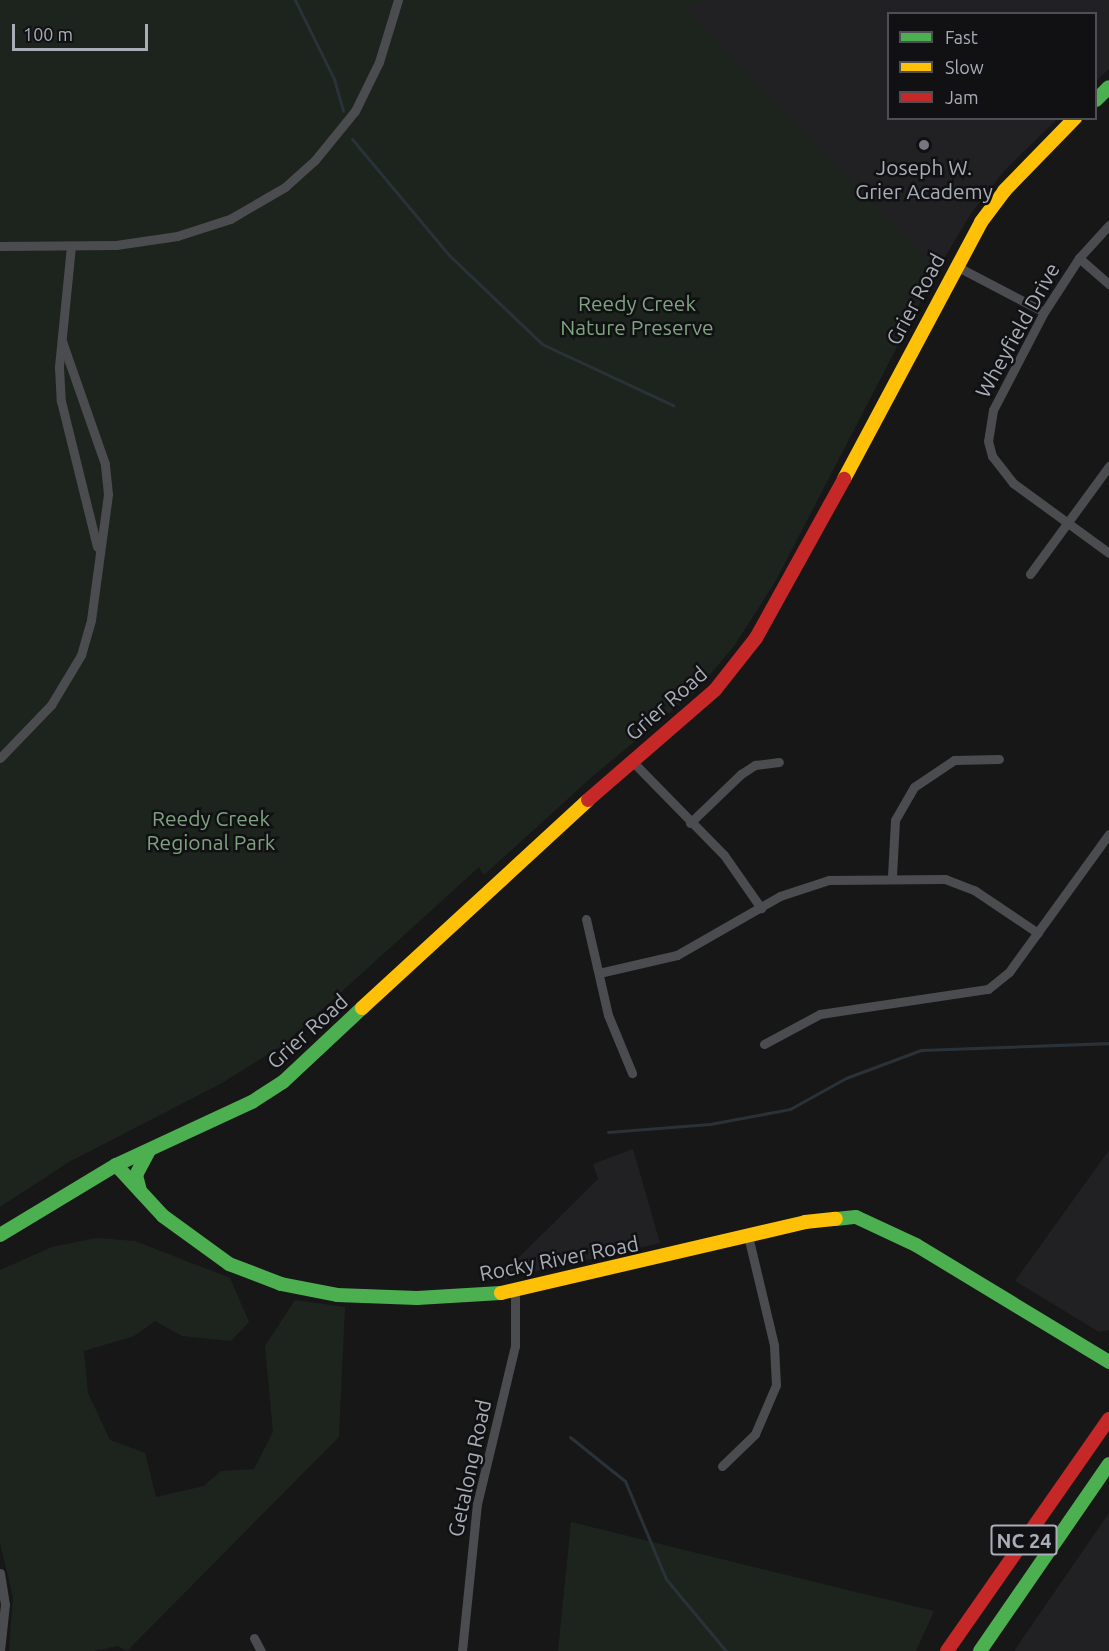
<!DOCTYPE html>
<html>
<head>
<meta charset="utf-8">
<style>
  body { margin:0 }
  #map { position:relative; width:1109px; height:1651px; overflow:hidden; background:#171717; font-family:Ubuntu,sans-serif }
  div>[style] { position:absolute }
  .built>* { inset:0; background:#212123 }
  .green>* { inset:0; background:#1d241e }
  .stream>* { height:3px; margin:-1.5px; padding:0 1.5px; transform-origin:1.5px; border-radius:1.5px; background:#2a3239 }
  .street>* { height:9px; margin:-4.5px; padding:0 4.5px; transform-origin:4.5px; border-radius:4.5px; background:#4b4c50 }
  .fast>* { height:14px; margin:-7px; padding:0 7px; transform-origin:7px; border-radius:7px; background:#4caf50 }
  .slow>* { height:14px; margin:-7px; padding:0 7px; transform-origin:7px; border-radius:7px; background:#ffc107 }
  .jam>* { height:14px; margin:-7px; padding:0 7px; transform-origin:7px; border-radius:7px; background:#c62828 }
  .dots>* { width:16px; height:16px; translate:-50% -50%; box-sizing:border-box; border:3px solid #111113; border-radius:50% }
  span { translate:-50% -50%; white-space:nowrap; text-align:center; line-height:1.15; -webkit-text-stroke:5px #111113; paint-order:stroke }
  .shield-label span { padding:2px 4px; background:#111113; border:2px solid; border-radius:4px; -webkit-text-stroke-width:0 }
  .shield-label { font-size:20px; color:#a8adb8; font-weight:700 }
  .poi-label { font-size:21px; color:#a8adb8 }
  .street-label { font-size:21px; color:#a8adb8 }
  .park-label { font-size:21px; color:#7fa381 }
  .legend { position:absolute; left:887px; top:12px; width:210px; height:108px; box-sizing:border-box; background:#111113; border:2px solid #4d4f55; margin:0; padding:8px 10px; list-style:none; font-size:18px; color:#a8adb8 }
  .legend li { display:flex; align-items:center; gap:12px; height:30px }
  .legend b { width:30px; border:2px solid #4d4f55 }
  .scale { position:absolute; left:12px; top:24px; width:136px; height:27px; box-sizing:border-box; border:3px solid #a8adb8; border-top:0; padding-left:8px; font-size:18px; line-height:21px; white-space:nowrap; color:#a8adb8; -webkit-text-stroke:4px #111113; paint-order:stroke }
</style>
</head>
<body>
<div id="map">
  <div class="built">
    <i style="clip-path:polygon(701px 0,1109px 0,1109px 69px,1096px 81px,1096px 14px,888px 14px,888px 118px,1057px 119px,1004px 171px,972px 212px,937px 270px,684px 8px)"></i>
    <i style="clip-path:polygon(633px 1149px,660px 1243px,495px 1281px,598px 1179px,593px 1164px)"></i>
    <i style="clip-path:polygon(1109px 1150px,1109px 1330px,1099px 1332px,1015px 1281px)"></i>
    <i style="clip-path:polygon(1109px 1513px,1109px 1651px,1014px 1651px,1027px 1632px)"></i>
  </div>
  <div class="green">
    <i style="clip-path:polygon(0 0,701px 0,685px 8px,937px 270px,775px 582px,734px 646px,696px 691px,594px 775px,484px 875px,479px 867px,283px 1045px,222px 1083px,69px 1162px,0 1207px)"></i>
    <i style="clip-path:polygon(97px 1238px,135px 1241px,230px 1278px,249px 1322px,231px 1341px,182px 1336px,155px 1321px,134px 1336px,84px 1351px,88px 1393px,110px 1440px,145px 1453px,156px 1497px,204px 1486px,221px 1471px,254px 1469px,273px 1432px,265px 1346px,295px 1300px,345px 1307px,339px 1437px,127px 1651px,118px 1646px,94px 1651px,9px 1651px,13px 1597px,0 1543px,0 1270px,52px 1247px)"></i>
    <i style="clip-path:polygon(571px 1522px,782px 1574px,934px 1611px,916px 1651px,558px 1651px)"></i>
  </div>
  <div class="stream">
    <i style="left:295px;top:0;width:88px;rotate:63.7deg"></i>
    <i style="left:334px;top:79px;width:33px;rotate:74deg"></i>
    <i style="left:352px;top:139px;width:153px;rotate:50.1deg"></i>
    <i style="left:450px;top:256px;width:127px;rotate:43.7deg"></i>
    <i style="left:542px;top:344px;width:145px;rotate:25deg"></i>
    <i style="left:608px;top:1132px;width:102px;rotate:-4.5deg"></i>
    <i style="left:710px;top:1124px;width:81px;rotate:-10.6deg"></i>
    <i style="left:790px;top:1109px;width:64px;rotate:-29deg"></i>
    <i style="left:846px;top:1078px;width:80px;rotate:-20.5deg"></i>
    <i style="left:921px;top:1050px;width:188px;rotate:-2.1deg"></i>
    <i style="left:570px;top:1437px;width:70px;rotate:38.7deg"></i>
    <i style="left:625px;top:1481px;width:106px;rotate:67.3deg"></i>
    <i style="left:666px;top:1579px;width:94px;rotate:50.2deg"></i>
  </div>
  <div class="street">
    <i style="left:1109px;top:225px;width:45px;rotate:132.3deg"></i>
    <i style="left:1079px;top:258px;width:64px;rotate:122.9deg"></i>
    <i style="left:1044px;top:312px;width:110px;rotate:117.5deg"></i>
    <i style="left:993px;top:410px;width:31px;rotate:99deg"></i>
    <i style="left:988px;top:441px;width:16px;rotate:75deg"></i>
    <i style="left:992px;top:456px;width:34px;rotate:52deg"></i>
    <i style="left:1013px;top:483px;width:119px;rotate:36.1deg"></i>
    <i style="left:0;top:246px;width:116px;rotate:-0.5deg"></i>
    <i style="left:116px;top:245px;width:62px;rotate:-8.4deg"></i>
    <i style="left:177px;top:236px;width:56px;rotate:-17.8deg"></i>
    <i style="left:230px;top:219px;width:64px;rotate:-30.2deg"></i>
    <i style="left:285px;top:187px;width:40px;rotate:-42deg"></i>
    <i style="left:315px;top:160px;width:63px;rotate:-50.8deg"></i>
    <i style="left:355px;top:111px;width:55px;rotate:-63.9deg"></i>
    <i style="left:379px;top:62px;width:65px;rotate:-73deg"></i>
    <i style="left:71px;top:246px;width:122px;rotate:95.7deg"></i>
    <i style="left:59px;top:367px;width:34px;rotate:87deg"></i>
    <i style="left:61px;top:401px;width:150px;rotate:76.1deg"></i>
    <i style="left:1079px;top:258px;width:40px;rotate:41deg"></i>
    <i style="left:956px;top:266px;width:99px;rotate:27.6deg"></i>
    <i style="left:1030px;top:574px;width:134px;rotate:-53.8deg"></i>
    <i style="left:0;top:758px;width:74px;rotate:-46.1deg"></i>
    <i style="left:51px;top:705px;width:58px;rotate:-59deg"></i>
    <i style="left:81px;top:655px;width:36px;rotate:-74deg"></i>
    <i style="left:91px;top:620px;width:127px;rotate:-82.3deg"></i>
    <i style="left:108px;top:494px;width:30px;rotate:-96deg"></i>
    <i style="left:105px;top:464px;width:130px;rotate:-109.3deg"></i>
    <i style="left:631px;top:760px;width:133px;rotate:45.6deg"></i>
    <i style="left:724px;top:855px;width:65px;rotate:55.1deg"></i>
    <i style="left:690px;top:823px;width:71px;rotate:-43.9deg"></i>
    <i style="left:741px;top:774px;width:17px;rotate:-33deg"></i>
    <i style="left:755px;top:765px;width:24px;rotate:-7deg"></i>
    <i style="left:892px;top:876px;width:56px;rotate:-86.9deg"></i>
    <i style="left:895px;top:820px;width:38px;rotate:-60deg"></i>
    <i style="left:914px;top:787px;width:48px;rotate:-34deg"></i>
    <i style="left:954px;top:760px;width:45px;rotate:-1.3deg"></i>
    <i style="left:586px;top:919px;width:98px;rotate:77.1deg"></i>
    <i style="left:608px;top:1015px;width:63px;rotate:67.5deg"></i>
    <i style="left:599px;top:973px;width:80px;rotate:-13deg"></i>
    <i style="left:677px;top:955px;width:119px;rotate:-29.8deg"></i>
    <i style="left:780px;top:896px;width:52px;rotate:-18.1deg"></i>
    <i style="left:829px;top:880px;width:116px;rotate:-0.5deg"></i>
    <i style="left:945px;top:879px;width:31px;rotate:21deg"></i>
    <i style="left:974px;top:890px;width:77px;rotate:33.9deg"></i>
    <i style="left:764px;top:1044px;width:64px;rotate:-28.2deg"></i>
    <i style="left:820px;top:1014px;width:170px;rotate:-8.5deg"></i>
    <i style="left:988px;top:989px;width:27px;rotate:-39deg"></i>
    <i style="left:1009px;top:972px;width:170px;rotate:-54.1deg"></i>
    <i style="left:722px;top:1466px;width:46px;rotate:-44.1deg"></i>
    <i style="left:755px;top:1434px;width:53px;rotate:-66.8deg"></i>
    <i style="left:776px;top:1385px;width:40px;rotate:-92.9deg"></i>
    <i style="left:774px;top:1345px;width:112px;rotate:-103.4deg"></i>
    <i style="left:0;top:1573px;width:31px;rotate:81deg"></i>
    <i style="left:5px;top:1604px;width:47px;rotate:96.1deg"></i>
    <i style="left:254px;top:1638px;width:15px;rotate:62deg"></i>
    <i style="left:462px;top:1651px;width:148px;rotate:-84.2deg"></i>
    <i style="left:477px;top:1504px;width:163px;rotate:-76.5deg"></i>
    <i style="left:515px;top:1346px;width:54px;rotate:-90deg"></i>
  </div>
  <div class="fast">
    <i style="left:1096px;top:100px;width:18px;rotate:-45deg"></i>
    <i style="left:116px;top:1165px;width:69px;rotate:47.3deg"></i>
    <i style="left:163px;top:1216px;width:82px;rotate:36deg"></i>
    <i style="left:229px;top:1264px;width:56px;rotate:21deg"></i>
    <i style="left:281px;top:1284px;width:57px;rotate:11.1deg"></i>
    <i style="left:337px;top:1295px;width:80px;rotate:2.1deg"></i>
    <i style="left:417px;top:1298px;width:84px;rotate:-3.4deg"></i>
    <i style="left:140px;top:1191px;width:16px;rotate:-104deg"></i>
    <i style="left:136px;top:1175px;width:27px;rotate:-62deg"></i>
    <i style="left:836px;top:1219px;width:20px;rotate:-6deg"></i>
    <i style="left:856px;top:1217px;width:66px;rotate:25deg"></i>
    <i style="left:916px;top:1245px;width:226px;rotate:31.2deg"></i>
    <i style="left:0;top:1235px;width:135px;rotate:-31.1deg"></i>
    <i style="left:116px;top:1165px;width:150px;rotate:-24.9deg"></i>
    <i style="left:252px;top:1102px;width:37px;rotate:-33deg"></i>
    <i style="left:283px;top:1082px;width:108px;rotate:-43.1deg"></i>
    <i style="left:980px;top:1651px;width:227px;rotate:-55.4deg"></i>
  </div>
  <div class="slow">
    <i style="left:844px;top:479px;width:291px;rotate:-61.9deg"></i>
    <i style="left:981px;top:222px;width:39px;rotate:-53deg"></i>
    <i style="left:1004px;top:191px;width:102px;rotate:-45.8deg"></i>
    <i style="left:362px;top:1008px;width:307px;rotate:-42.6deg"></i>
    <i style="left:501px;top:1293px;width:312px;rotate:-13.1deg"></i>
    <i style="left:805px;top:1222px;width:31px;rotate:-6deg"></i>
  </div>
  <div class="jam">
    <i style="left:588px;top:800px;width:168px;rotate:-40.9deg"></i>
    <i style="left:715px;top:690px;width:66px;rotate:-51.7deg"></i>
    <i style="left:756px;top:638px;width:182px;rotate:-61deg"></i>
    <i style="left:947px;top:1651px;width:283px;rotate:-55.1deg"></i>
  </div>
  <div class="dots">
    <i style="left:924px;top:145px;background:#757880"></i>
  </div>
  <div class="shield-label">
    <span style="left:1024px;top:1540px">NC 24</span>
  </div>
  <div class="poi-label">
    <span style="left:924px;top:179px">Joseph W.<br>Grier Academy</span>
  </div>
  <div class="street-label">
    <span style="left:915px;top:299px;rotate:-62deg">Grier Road</span>
    <span style="left:1017px;top:330px;rotate:-61deg">Wheyfield Drive</span>
    <span style="left:666px;top:703px;rotate:-41deg">Grier Road</span>
    <span style="left:307px;top:1031px;rotate:-42deg">Grier Road</span>
    <span style="left:559px;top:1258px;rotate:-11deg">Rocky River Road</span>
    <span style="left:469px;top:1468px;rotate:-78deg">Getalong Road</span>
  </div>
  <div class="park-label">
    <span style="left:637px;top:315px">Reedy Creek<br>Nature Preserve</span>
    <span style="left:211px;top:830px">Reedy Creek<br>Regional Park</span>
  </div>
  <ul class="legend">
  <li><b style="height:8px;background:#4caf50"></b>Fast</li>
  <li><b style="height:8px;background:#ffc107"></b>Slow</li>
  <li><b style="height:8px;background:#c62828"></b>Jam</li>
  </ul>
  <div class="scale">100 m</div>
</div>
</body>
</html>
